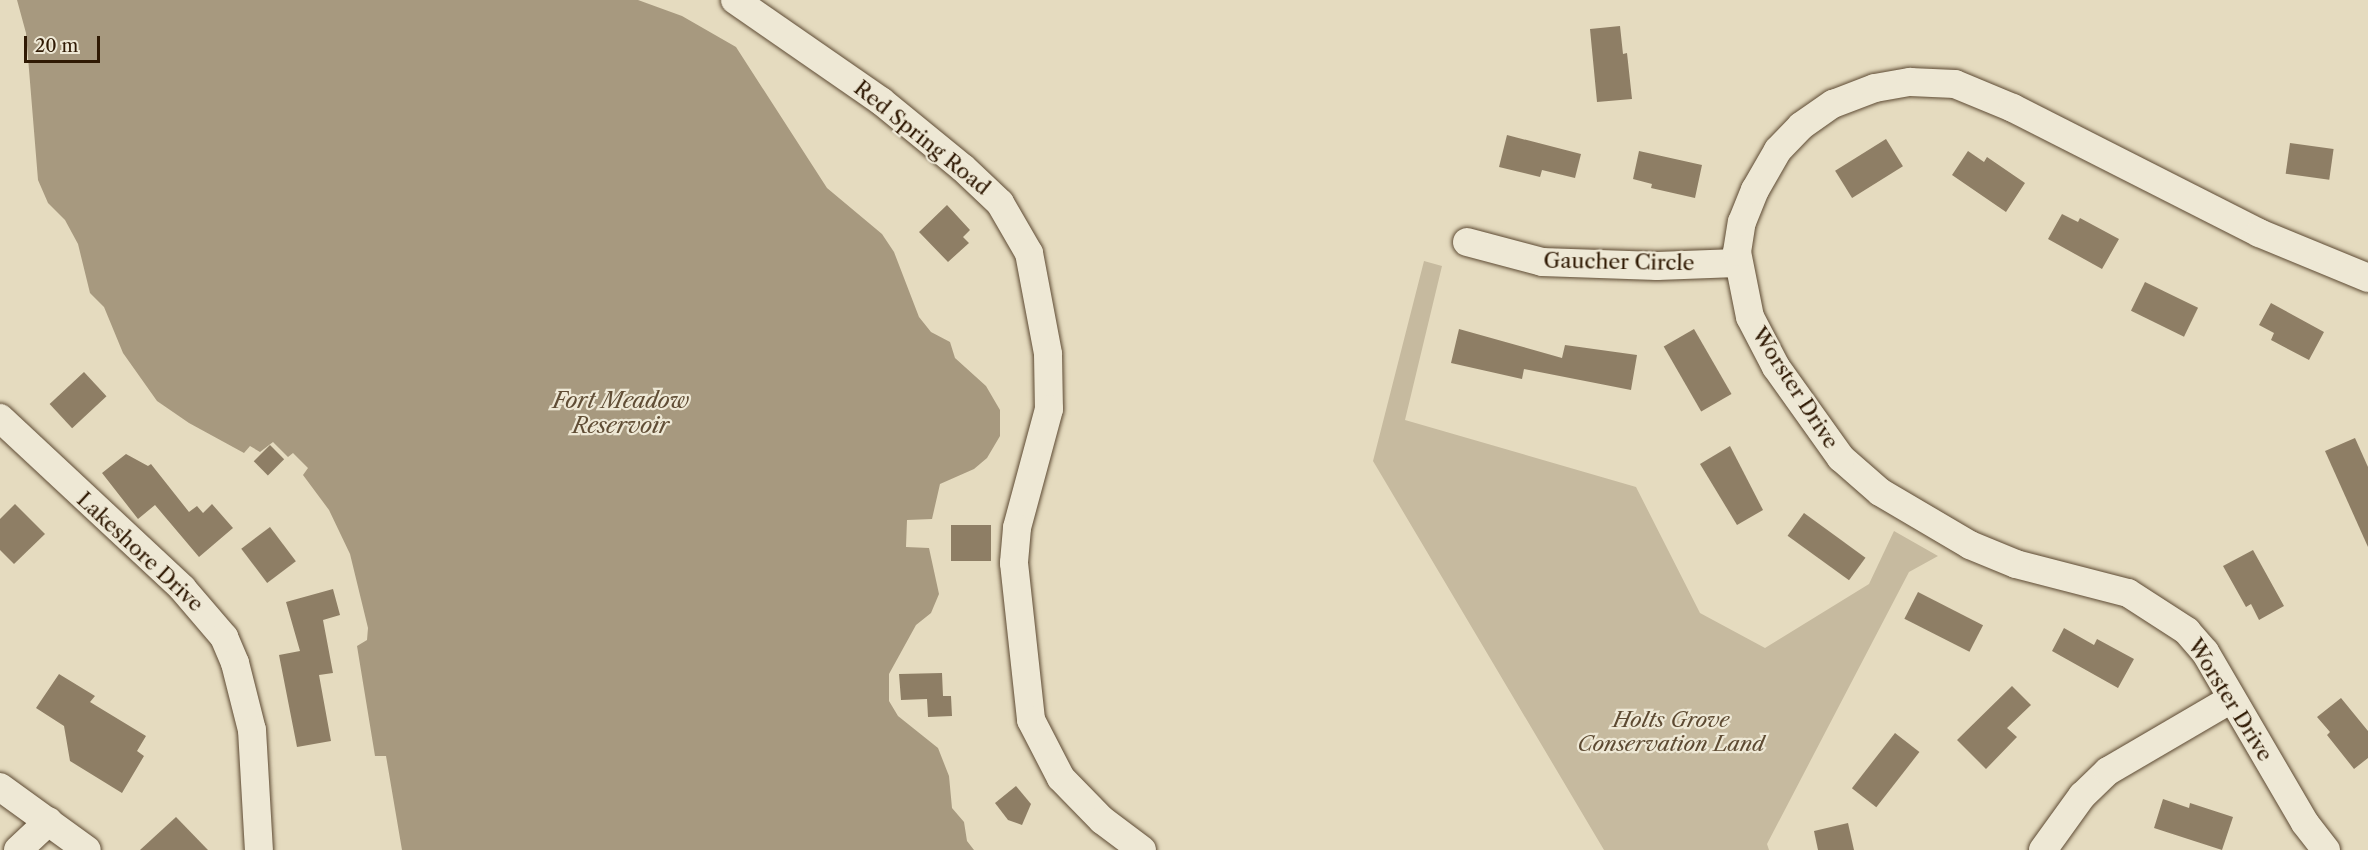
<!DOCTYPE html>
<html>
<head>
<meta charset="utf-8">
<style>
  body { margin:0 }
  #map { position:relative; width:2368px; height:850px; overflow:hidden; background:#e5dbbf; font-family:"Libre Caslon Text",serif }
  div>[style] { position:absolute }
  .green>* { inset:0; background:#c6ba9f }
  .water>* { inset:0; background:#a7997f }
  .building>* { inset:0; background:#8e7e65; transform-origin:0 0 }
  .roads { filter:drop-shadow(0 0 2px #5d4a33) drop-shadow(0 0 2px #5d4a33) }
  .minor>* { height:28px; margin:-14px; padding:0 14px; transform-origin:14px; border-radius:14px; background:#eee8d5 }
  span { translate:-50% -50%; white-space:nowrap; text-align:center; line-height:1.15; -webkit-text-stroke:4.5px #eee8d5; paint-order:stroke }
  .street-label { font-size:21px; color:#301a04 }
  .park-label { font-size:21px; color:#5d4a32; font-style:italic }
  .water-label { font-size:22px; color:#604d35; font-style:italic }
  .scale { position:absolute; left:24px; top:36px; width:76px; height:27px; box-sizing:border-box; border:3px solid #301a04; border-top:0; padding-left:8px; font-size:18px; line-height:21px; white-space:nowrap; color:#301a04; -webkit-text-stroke:4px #eee8d5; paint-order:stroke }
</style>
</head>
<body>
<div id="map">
  <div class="green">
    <i style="clip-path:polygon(1424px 261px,1442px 266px,1405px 420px,1636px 487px,1700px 613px,1765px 648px,1869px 584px,1894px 531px,1938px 556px,1909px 572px,1767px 844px,1769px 850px,1604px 850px,1373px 461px)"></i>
  </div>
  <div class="water">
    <i style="clip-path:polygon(17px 0,638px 0,682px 16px,736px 47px,827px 188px,882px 234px,894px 252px,919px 317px,931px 332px,950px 342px,955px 358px,986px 386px,1000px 410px,1000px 436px,987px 458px,974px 469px,940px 484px,932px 519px,907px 520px,906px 547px,929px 548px,939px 594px,931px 613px,916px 625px,889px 674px,889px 701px,898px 716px,938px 748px,949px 776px,952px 808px,964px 822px,967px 841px,974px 850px,402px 850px,386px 756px,375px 756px,357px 646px,367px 640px,368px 628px,350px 554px,329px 510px,303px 475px,308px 468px,293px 453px,288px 457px,273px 442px,260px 452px,250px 446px,244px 453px,189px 423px,157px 401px,123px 353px,104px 307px,90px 293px,78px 244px,65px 220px,48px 203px,38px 180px,26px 33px)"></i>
  </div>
  <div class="building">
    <i style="clip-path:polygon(1620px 26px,1623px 54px,1627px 53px,1632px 99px,1597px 102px,1590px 29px)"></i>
    <i style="clip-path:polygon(1507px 135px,1581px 154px,1575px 178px,1542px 170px,1540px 177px,1499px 167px)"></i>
    <i style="left:1886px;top:139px;width:32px;height:60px;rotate:58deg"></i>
    <i style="left:2290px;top:143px;width:44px;height:31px;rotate:8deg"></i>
    <i style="clip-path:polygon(1639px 151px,1702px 165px,1695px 198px,1651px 188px,1652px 184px,1633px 179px)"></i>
    <i style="clip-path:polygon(1968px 151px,1984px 162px,1987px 157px,2025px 183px,2006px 212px,1952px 175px)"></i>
    <i style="clip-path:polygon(947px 205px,970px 230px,963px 237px,969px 243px,948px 262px,919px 232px)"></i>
    <i style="clip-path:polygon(2062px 214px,2078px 222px,2080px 218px,2119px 239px,2102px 269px,2048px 239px)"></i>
    <i style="left:2145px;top:282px;width:59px;height:32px;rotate:26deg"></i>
    <i style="clip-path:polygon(2271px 303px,2324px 332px,2309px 360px,2271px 340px,2274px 333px,2259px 325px)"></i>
    <i style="clip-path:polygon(1459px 329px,1562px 358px,1565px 345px,1637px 355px,1631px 390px,1524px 369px,1522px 379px,1451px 363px)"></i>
    <i style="left:1694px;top:329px;width:75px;height:35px;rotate:60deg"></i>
    <i style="left:84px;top:372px;width:33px;height:47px;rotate:47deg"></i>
    <i style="clip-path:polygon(2355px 438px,2368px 467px,2368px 547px,2325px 451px)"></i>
    <i style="left:270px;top:445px;width:20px;height:23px;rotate:45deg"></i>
    <i style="clip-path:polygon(1730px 446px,1763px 510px,1737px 525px,1700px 464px)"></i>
    <i style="clip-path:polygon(126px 454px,148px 466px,151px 464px,189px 512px,197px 506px,203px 513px,212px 504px,233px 528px,199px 557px,155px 505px,138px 519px,102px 473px)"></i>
    <i style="clip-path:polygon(15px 504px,45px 534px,14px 564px,0 550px,0 519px)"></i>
    <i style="left:1804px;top:513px;width:76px;height:28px;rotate:36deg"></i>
    <i style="left:951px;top:525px;width:40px;height:36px"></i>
    <i style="left:270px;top:527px;width:43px;height:36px;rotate:53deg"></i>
    <i style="clip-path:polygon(2253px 550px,2284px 606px,2259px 620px,2251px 604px,2246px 607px,2223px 566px)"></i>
    <i style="clip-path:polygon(333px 589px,340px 615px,323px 620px,333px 673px,319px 675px,331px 741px,297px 747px,279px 655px,300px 651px,286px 602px)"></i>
    <i style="left:1918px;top:592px;width:73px;height:30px;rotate:27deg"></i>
    <i style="clip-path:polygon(2064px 628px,2094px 645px,2097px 639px,2134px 659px,2118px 688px,2052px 651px)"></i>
    <i style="clip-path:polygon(942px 673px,943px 696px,951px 696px,952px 716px,928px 717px,927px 699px,901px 700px,899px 674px)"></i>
    <i style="clip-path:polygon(59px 674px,95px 696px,90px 702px,146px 736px,137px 751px,144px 756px,122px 793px,70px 761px,64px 726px,36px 708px)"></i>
    <i style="clip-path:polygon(2012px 686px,2031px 705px,2007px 728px,2017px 737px,1986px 769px,1957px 740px)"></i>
    <i style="clip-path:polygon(2341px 698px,2368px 731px,2368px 758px,2354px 769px,2327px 735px,2330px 732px,2317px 717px)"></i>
    <i style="left:1895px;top:733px;width:31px;height:70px;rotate:38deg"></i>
    <i style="clip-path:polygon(1016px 786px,1031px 804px,1022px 825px,1008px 820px,995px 803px)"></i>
    <i style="clip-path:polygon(2163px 799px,2189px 808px,2190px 803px,2233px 817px,2222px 850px,2154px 828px)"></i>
    <i style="clip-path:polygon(176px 817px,208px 850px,140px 850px)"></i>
    <i style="clip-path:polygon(1848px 823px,1854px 850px,1818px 850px,1814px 831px)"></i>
  </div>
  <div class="roads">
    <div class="minor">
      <i style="left:735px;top:0;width:178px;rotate:34.7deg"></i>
      <i style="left:881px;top:101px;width:106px;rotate:39.3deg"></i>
      <i style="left:963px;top:168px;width:51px;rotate:43.4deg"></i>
      <i style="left:1000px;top:203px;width:58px;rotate:59.9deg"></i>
      <i style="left:1029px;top:253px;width:103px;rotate:79.3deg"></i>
      <i style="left:1048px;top:354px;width:55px;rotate:89deg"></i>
      <i style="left:1049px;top:409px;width:123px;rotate:105.1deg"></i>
      <i style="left:1017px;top:528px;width:35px;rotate:95deg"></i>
      <i style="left:1014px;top:563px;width:158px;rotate:83.8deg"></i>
      <i style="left:1031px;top:720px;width:65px;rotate:62.7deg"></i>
      <i style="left:1061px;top:778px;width:59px;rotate:45.7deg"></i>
      <i style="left:1102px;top:820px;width:50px;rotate:36.9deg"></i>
      <i style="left:1467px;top:242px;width:78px;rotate:14.9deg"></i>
      <i style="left:1542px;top:262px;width:115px;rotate:2deg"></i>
      <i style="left:1657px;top:266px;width:80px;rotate:-2.1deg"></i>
      <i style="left:0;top:418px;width:249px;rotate:43deg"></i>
      <i style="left:182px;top:588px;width:65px;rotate:49.4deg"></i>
      <i style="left:224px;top:637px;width:28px;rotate:67deg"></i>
      <i style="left:235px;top:663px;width:69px;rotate:75.8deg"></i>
      <i style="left:252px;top:730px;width:120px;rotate:86.7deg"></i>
      <i style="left:0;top:787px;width:107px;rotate:35.9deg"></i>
      <i style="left:18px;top:850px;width:42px;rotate:-43.1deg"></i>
      <i style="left:2043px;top:850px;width:67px;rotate:-54.2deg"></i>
      <i style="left:2082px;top:796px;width:36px;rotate:-44deg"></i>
      <i style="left:2108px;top:771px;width:143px;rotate:-30.3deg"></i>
      <i style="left:2326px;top:850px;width:34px;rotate:-128deg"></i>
      <i style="left:2305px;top:823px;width:198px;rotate:-120.3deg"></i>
      <i style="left:2205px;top:652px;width:28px;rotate:-131deg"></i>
      <i style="left:2187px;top:631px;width:70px;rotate:-147.2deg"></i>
      <i style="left:2128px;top:593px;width:116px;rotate:-165.5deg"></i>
      <i style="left:2016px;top:564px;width:50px;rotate:-157.6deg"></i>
      <i style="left:1970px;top:545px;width:104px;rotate:-149.5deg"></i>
      <i style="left:1880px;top:492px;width:52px;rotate:-138.9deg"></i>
      <i style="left:1841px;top:458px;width:112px;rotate:-125.5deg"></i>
      <i style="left:1776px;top:367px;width:56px;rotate:-117.5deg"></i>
      <i style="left:1750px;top:317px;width:66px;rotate:-101.3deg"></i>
      <i style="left:1737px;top:252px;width:30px;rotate:-81deg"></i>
      <i style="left:1742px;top:222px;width:35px;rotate:-68deg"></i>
      <i style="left:1755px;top:190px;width:46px;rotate:-60.1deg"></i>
      <i style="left:1778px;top:150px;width:33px;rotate:-46deg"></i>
      <i style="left:1801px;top:126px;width:39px;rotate:-35deg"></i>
      <i style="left:1833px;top:104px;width:45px;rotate:-20.9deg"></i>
      <i style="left:1875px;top:88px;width:36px;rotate:-10deg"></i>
      <i style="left:1910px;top:82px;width:45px;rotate:2.5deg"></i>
      <i style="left:1955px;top:84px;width:63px;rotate:22.5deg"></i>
      <i style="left:2013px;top:108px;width:276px;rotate:26.9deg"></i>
      <i style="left:2259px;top:233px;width:118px;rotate:22.4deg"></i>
    </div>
  </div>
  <div class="street-label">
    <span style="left:922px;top:138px;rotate:39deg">Red Spring Road</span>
    <span style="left:1619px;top:262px;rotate:1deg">Gaucher Circle</span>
    <span style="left:1795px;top:388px;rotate:57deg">Worster Drive</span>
    <span style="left:140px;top:552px;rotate:43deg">Lakeshore Drive</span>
    <span style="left:2230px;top:700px;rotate:58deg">Worster Drive</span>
  </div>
  <div class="park-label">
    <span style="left:1671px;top:732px">Holts Grove<br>Conservation Land</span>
  </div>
  <div class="water-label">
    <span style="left:621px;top:413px">Fort Meadow<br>Reservoir</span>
  </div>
  <div class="scale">20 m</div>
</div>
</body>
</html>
